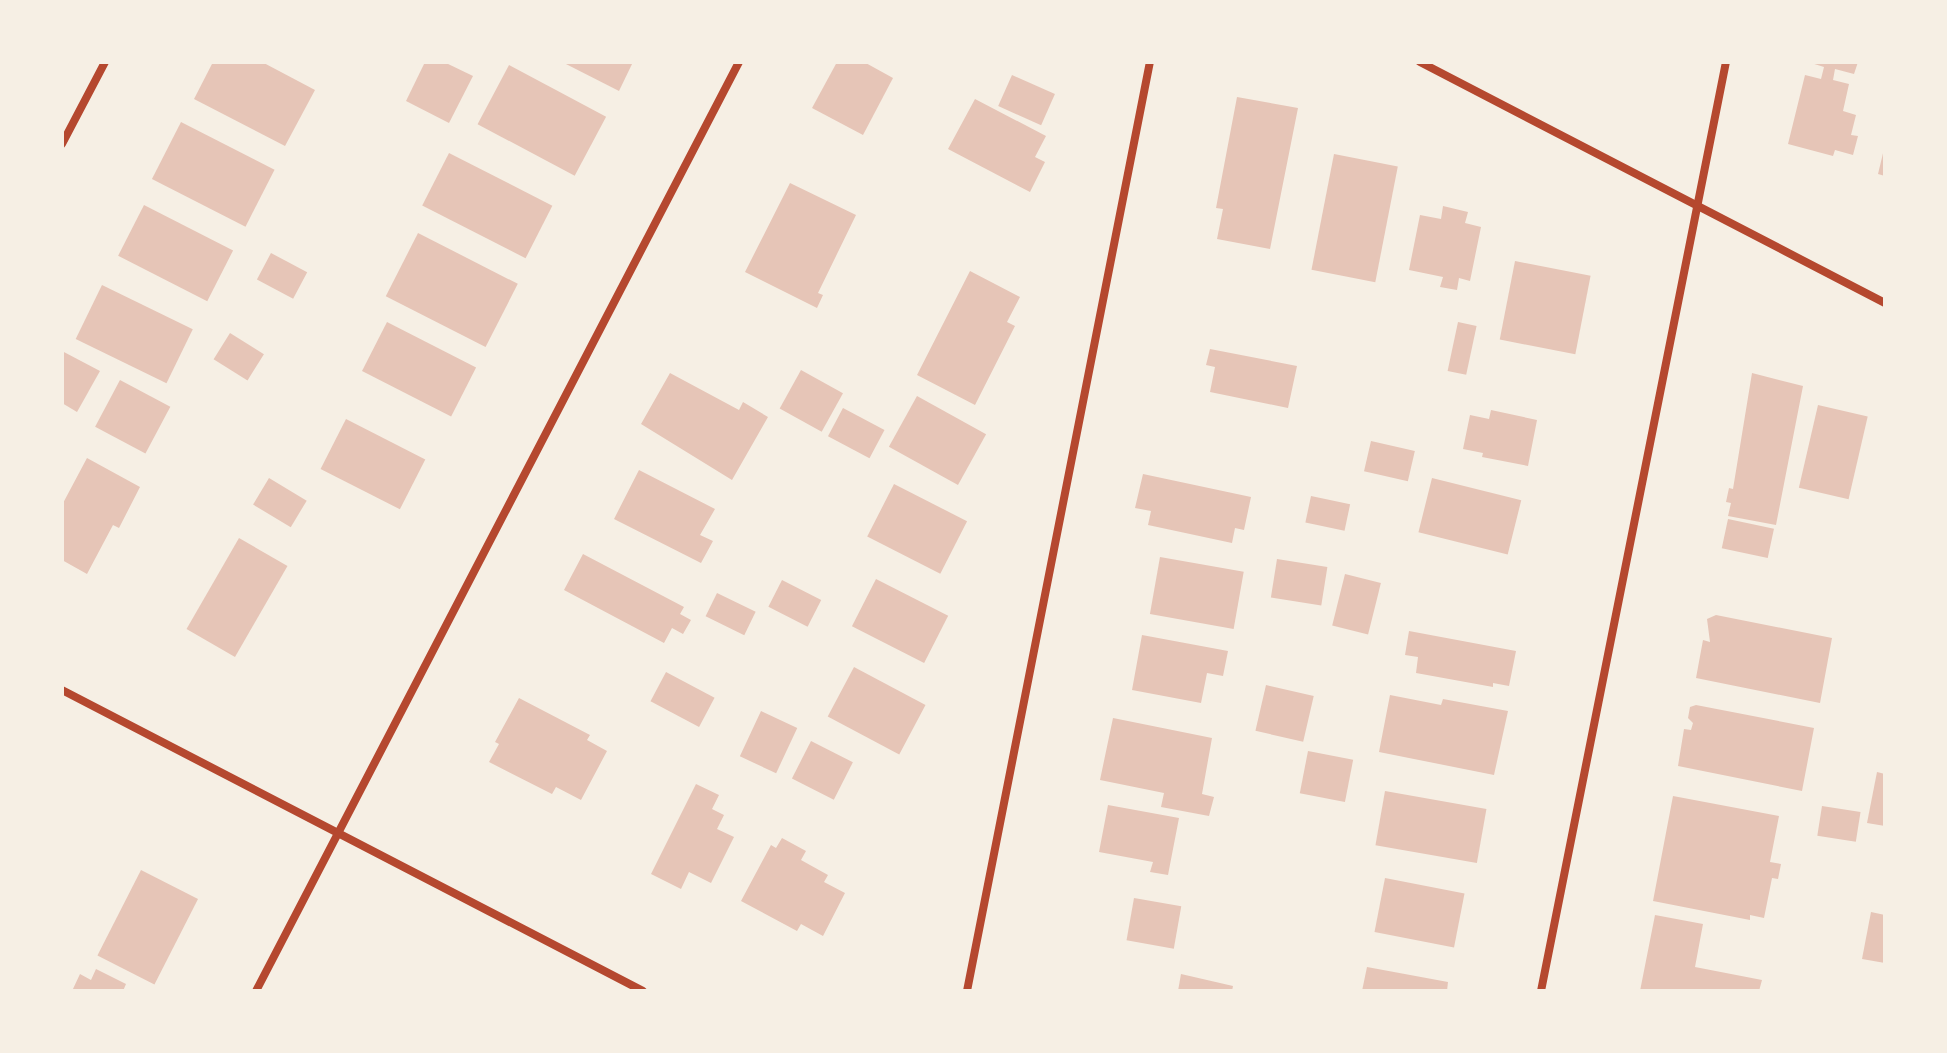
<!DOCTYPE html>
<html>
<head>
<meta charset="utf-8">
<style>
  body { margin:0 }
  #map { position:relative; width:1947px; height:1053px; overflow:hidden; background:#f6efe4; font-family:Commissioner,sans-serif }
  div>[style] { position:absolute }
  .building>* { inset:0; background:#e6c5b7; transform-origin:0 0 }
  .minor>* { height:8px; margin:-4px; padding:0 4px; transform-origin:4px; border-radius:4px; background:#b5482f }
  span { translate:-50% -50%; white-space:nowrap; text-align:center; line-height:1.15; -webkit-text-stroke:8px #f6efe4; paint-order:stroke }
  .frame { position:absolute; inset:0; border:64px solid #f6efe4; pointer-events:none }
</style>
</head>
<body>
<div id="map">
  <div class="building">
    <i style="clip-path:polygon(213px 62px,262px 62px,315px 90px,285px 146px,194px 99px)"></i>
    <i style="clip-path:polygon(425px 62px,444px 62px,473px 76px,449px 123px,406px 101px)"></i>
    <i style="clip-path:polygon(562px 62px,633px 62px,619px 91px)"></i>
    <i style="clip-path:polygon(837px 62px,864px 62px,893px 78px,863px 135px,812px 108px)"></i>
    <i style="clip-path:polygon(1808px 62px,1858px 62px,1854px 74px,1835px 69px,1833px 80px,1849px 84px,1843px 111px,1856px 115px,1851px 135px,1858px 136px,1853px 155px,1835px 150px,1833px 156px,1788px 144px,1805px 75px,1821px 79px,1824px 67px)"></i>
    <i style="left:509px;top:65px;width:110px;height:67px;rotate:28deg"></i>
    <i style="left:1012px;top:75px;width:47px;height:34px;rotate:24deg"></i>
    <i style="clip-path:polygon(1237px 97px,1298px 108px,1270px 249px,1217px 239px,1223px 209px,1216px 208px)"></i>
    <i style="clip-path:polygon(975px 99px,1046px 136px,1035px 157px,1045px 162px,1030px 192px,948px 149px)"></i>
    <i style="left:181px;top:122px;width:105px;height:64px;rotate:27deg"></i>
    <i style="clip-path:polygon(1885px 145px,1885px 176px,1878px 174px)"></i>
    <i style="left:449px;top:153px;width:116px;height:59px;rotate:27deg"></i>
    <i style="left:1334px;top:154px;width:65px;height:118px;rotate:11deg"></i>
    <i style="clip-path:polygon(790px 183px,856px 215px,818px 293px,823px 295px,817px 308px,745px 272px)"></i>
    <i style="left:144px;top:205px;width:100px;height:57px;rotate:27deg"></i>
    <i style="clip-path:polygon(1443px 206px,1468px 212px,1465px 223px,1481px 227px,1470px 281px,1459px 278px,1457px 290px,1440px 287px,1443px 277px,1409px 270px,1420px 215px,1441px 219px)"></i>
    <i style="left:418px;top:233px;width:112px;height:71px;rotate:27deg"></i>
    <i style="left:271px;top:253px;width:41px;height:30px;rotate:28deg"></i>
    <i style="left:1515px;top:261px;width:77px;height:80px;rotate:11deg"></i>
    <i style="clip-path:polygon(970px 271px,1020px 297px,1007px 322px,1015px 326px,975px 405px,917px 375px)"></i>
    <i style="left:102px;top:285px;width:101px;height:60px;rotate:26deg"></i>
    <i style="left:387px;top:322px;width:100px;height:55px;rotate:27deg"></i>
    <i style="left:1458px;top:322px;width:19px;height:50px;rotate:12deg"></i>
    <i style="left:230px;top:333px;width:40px;height:31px;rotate:32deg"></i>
    <i style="clip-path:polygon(1210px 349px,1297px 366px,1288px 408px,1210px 392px,1215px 367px,1206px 365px)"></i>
    <i style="clip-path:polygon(62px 351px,100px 371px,77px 412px,62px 403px)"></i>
    <i style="left:801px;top:370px;width:48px;height:44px;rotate:29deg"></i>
    <i style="clip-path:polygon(670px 373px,739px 410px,743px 402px,768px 417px,732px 480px,641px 424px)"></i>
    <i style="clip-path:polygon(1752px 373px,1803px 386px,1776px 525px,1728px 516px,1731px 503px,1726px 502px,1729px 488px,1733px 489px)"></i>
    <i style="left:120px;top:380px;width:57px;height:53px;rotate:28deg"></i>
    <i style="left:917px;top:396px;width:79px;height:58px;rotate:29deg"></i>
    <i style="left:1818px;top:405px;width:51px;height:85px;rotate:13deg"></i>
    <i style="left:843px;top:408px;width:47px;height:32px;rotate:28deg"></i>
    <i style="clip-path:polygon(1491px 410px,1537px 420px,1528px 466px,1482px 457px,1483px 453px,1463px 449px,1470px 415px,1489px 419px)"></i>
    <i style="left:346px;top:419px;width:89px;height:56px;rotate:27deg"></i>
    <i style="left:1371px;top:441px;width:45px;height:31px;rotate:13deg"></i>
    <i style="clip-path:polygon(87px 458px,140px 487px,119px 528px,113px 525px,87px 574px,62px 560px,62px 505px)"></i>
    <i style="clip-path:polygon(639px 470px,715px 509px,700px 535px,713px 541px,701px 563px,614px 519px)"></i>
    <i style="clip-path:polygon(1143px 474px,1251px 497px,1244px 530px,1235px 528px,1232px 543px,1148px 525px,1151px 511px,1135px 508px)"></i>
    <i style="left:269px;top:478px;width:44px;height:31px;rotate:31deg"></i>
    <i style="left:1432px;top:478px;width:92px;height:56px;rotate:14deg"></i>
    <i style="left:894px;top:484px;width:82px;height:59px;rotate:27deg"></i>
    <i style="left:1311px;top:496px;width:40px;height:27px;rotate:12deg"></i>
    <i style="left:1728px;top:519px;width:47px;height:30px;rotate:12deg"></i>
    <i style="left:239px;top:538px;width:56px;height:105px;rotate:30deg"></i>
    <i style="clip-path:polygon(583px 554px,684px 607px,680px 614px,691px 620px,683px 634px,672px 628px,664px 643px,564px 590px)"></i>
    <i style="left:1160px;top:557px;width:85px;height:58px;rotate:10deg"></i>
    <i style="left:1277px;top:559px;width:51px;height:39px;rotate:9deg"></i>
    <i style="left:1345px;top:574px;width:37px;height:53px;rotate:14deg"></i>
    <i style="left:876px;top:579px;width:81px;height:53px;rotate:27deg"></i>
    <i style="left:782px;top:580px;width:44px;height:30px;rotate:27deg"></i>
    <i style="left:717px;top:593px;width:43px;height:26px;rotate:26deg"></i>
    <i style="clip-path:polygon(1716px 615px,1832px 638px,1820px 703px,1696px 678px,1703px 640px,1710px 642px,1707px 619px)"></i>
    <i style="clip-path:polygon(1409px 631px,1516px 651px,1509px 686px,1493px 683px,1493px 687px,1416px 673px,1418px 657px,1405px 655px)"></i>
    <i style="clip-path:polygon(1142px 635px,1228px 651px,1223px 676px,1207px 673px,1201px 703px,1132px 690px)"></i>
    <i style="left:854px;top:667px;width:81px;height:56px;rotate:28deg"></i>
    <i style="left:666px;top:672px;width:55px;height:33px;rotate:28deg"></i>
    <i style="left:1266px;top:685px;width:49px;height:47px;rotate:13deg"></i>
    <i style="clip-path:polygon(1390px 695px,1441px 705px,1443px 699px,1508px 711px,1494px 775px,1379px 752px)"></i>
    <i style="clip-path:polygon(519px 698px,590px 735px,587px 740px,607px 751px,581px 800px,556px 787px,552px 794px,489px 762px,499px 744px,495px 742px)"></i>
    <i style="clip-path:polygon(1696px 705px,1814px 728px,1802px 791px,1678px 766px,1684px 729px,1691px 730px,1693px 723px,1688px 718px,1690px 707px)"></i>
    <i style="left:761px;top:711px;width:40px;height:50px;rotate:25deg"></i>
    <i style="clip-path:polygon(1113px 718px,1212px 738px,1202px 794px,1214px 797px,1209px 816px,1161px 807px,1164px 793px,1100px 780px)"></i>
    <i style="left:811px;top:741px;width:47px;height:42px;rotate:27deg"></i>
    <i style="left:1308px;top:751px;width:46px;height:43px;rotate:11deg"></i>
    <i style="clip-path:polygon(1877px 772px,1885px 774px,1885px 826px,1867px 823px)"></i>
    <i style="clip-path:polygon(696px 784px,719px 795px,712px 809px,724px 815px,717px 829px,734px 837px,711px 883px,689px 872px,681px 889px,651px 874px)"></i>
    <i style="left:1385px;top:791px;width:103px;height:55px;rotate:10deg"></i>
    <i style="clip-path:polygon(1673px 796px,1779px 816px,1770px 862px,1781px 864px,1778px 879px,1772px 878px,1764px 918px,1750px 915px,1750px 920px,1653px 901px)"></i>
    <i style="clip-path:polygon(1108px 805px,1179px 818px,1168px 875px,1150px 872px,1153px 862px,1099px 852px)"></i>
    <i style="left:1822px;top:806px;width:39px;height:30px;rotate:9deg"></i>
    <i style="clip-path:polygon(782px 838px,806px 851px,801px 860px,828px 875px,824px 882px,845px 893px,823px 936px,801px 924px,797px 931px,741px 901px,771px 845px,776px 848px)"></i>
    <i style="left:141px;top:870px;width:64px;height:96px;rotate:27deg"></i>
    <i style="left:1385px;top:878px;width:81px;height:55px;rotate:11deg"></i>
    <i style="left:1134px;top:898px;width:48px;height:43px;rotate:10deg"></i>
    <i style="clip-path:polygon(1871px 912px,1885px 915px,1885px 963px,1862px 959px)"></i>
    <i style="clip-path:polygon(1655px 915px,1703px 924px,1695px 967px,1762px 980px,1759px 991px,1640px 991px)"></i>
    <i style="clip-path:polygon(1367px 967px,1448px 982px,1447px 991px,1362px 991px)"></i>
    <i style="clip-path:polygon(96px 969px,126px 984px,123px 991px,72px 991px,80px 974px,91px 980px)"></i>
    <i style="clip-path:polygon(1181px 974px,1233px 986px,1232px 991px,1178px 991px)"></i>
  </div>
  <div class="minor">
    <i style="left:1420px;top:62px;width:524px;rotate:27.4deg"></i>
    <i style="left:62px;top:144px;width:93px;rotate:-62.3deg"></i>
    <i style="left:62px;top:690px;width:654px;rotate:27.39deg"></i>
    <i style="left:256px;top:991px;width:1047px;rotate:-62.53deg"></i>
    <i style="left:967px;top:991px;width:947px;rotate:-78.86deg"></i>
    <i style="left:1541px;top:991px;width:947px;rotate:-78.74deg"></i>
  </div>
  <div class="frame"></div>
</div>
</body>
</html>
